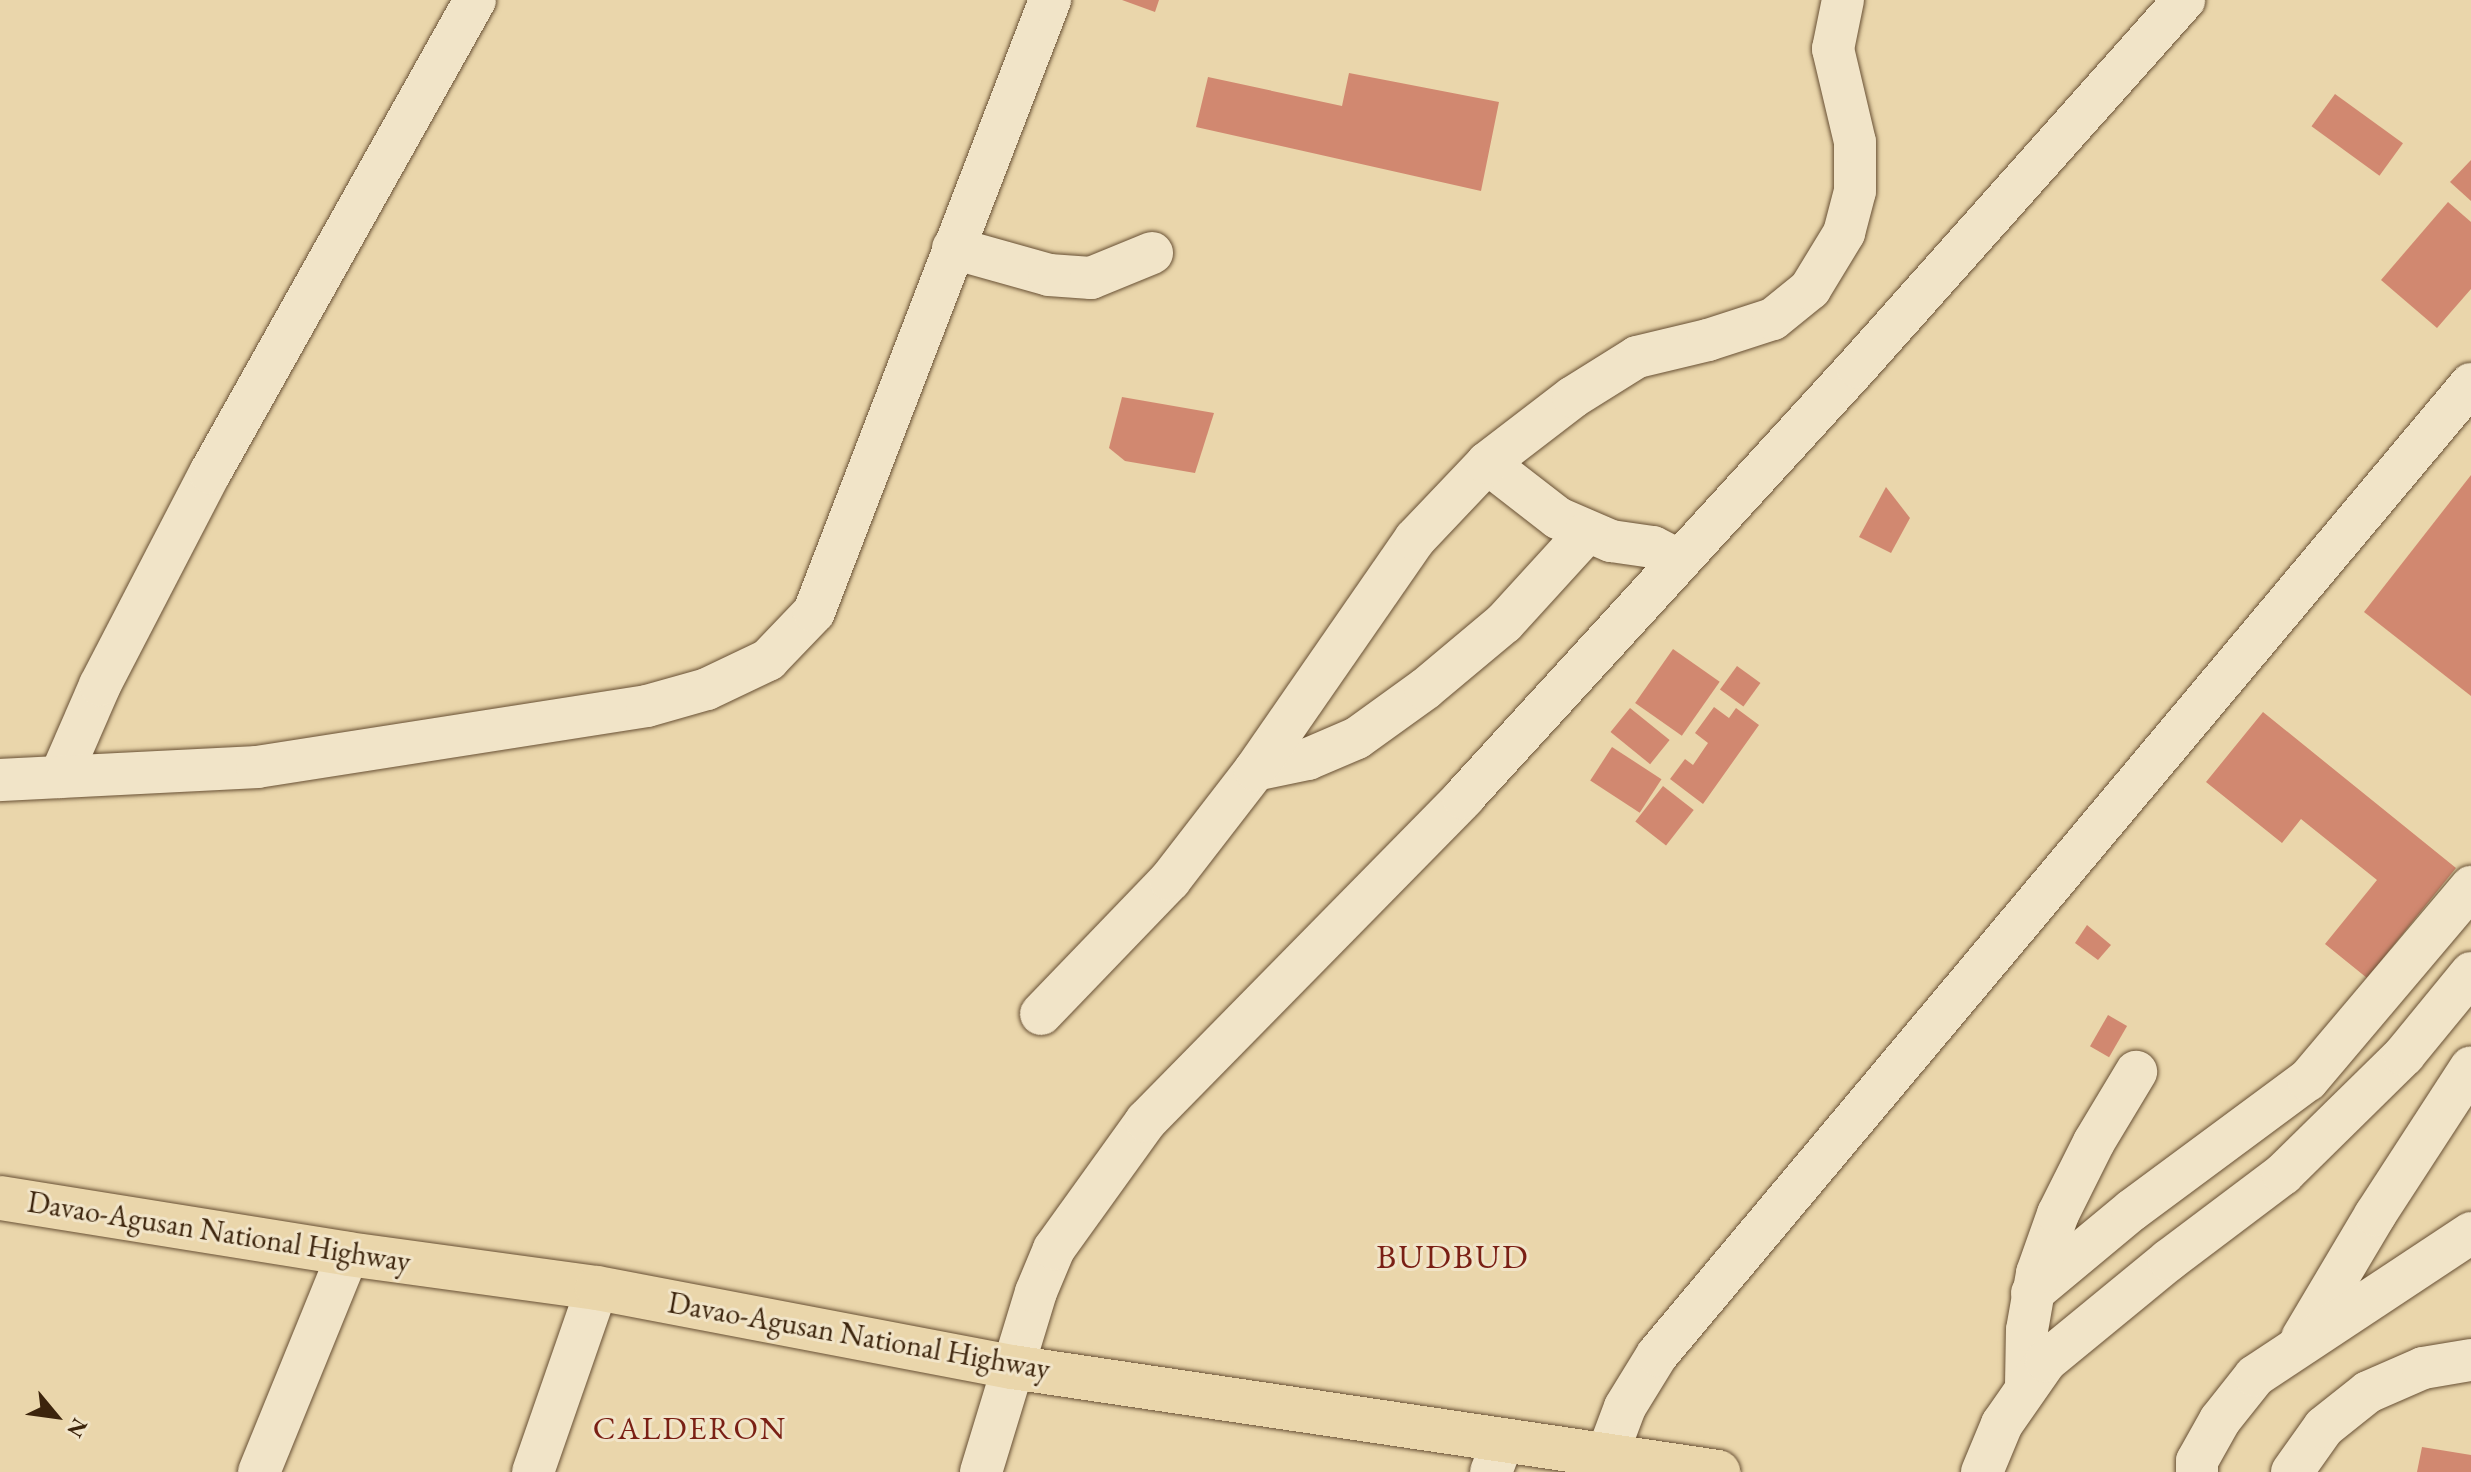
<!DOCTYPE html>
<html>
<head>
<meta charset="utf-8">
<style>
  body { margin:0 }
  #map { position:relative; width:2471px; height:1472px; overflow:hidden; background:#ead6ab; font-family:"EB Garamond",serif }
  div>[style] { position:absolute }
  .building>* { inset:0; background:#d18870; transform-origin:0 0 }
  .roads { filter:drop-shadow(0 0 2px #685034) drop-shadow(0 0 2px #685034) }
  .minor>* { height:42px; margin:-21px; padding:0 21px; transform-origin:21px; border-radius:21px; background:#f1e4c8 }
  .highway>* { height:44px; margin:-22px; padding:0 22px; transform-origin:22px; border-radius:22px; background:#ead6ab }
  span { translate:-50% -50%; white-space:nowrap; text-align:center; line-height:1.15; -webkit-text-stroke:6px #f1e4c8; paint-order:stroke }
  .street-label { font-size:30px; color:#3c240c }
  .neighbourhood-label { font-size:32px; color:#7a1f14; letter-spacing:2px }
  .quarter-label { font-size:34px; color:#7a1f14; letter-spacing:2px }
  .north { position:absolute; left:16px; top:1376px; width:80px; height:80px; -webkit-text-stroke:6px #f1e4c8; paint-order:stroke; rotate:119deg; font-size:22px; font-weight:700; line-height:32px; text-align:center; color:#3c240c }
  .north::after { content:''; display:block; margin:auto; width:28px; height:36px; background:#3c240c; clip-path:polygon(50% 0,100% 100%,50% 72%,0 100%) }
</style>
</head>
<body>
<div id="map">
  <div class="building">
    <i style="clip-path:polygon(1122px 0,1159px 0,1155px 12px)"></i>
    <i style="clip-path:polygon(1349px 73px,1499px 102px,1481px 191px,1196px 127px,1208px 77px,1342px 106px)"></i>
    <i style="left:2335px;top:94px;width:84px;height:40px;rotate:36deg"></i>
    <i style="clip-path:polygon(2471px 160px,2471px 201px,2450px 182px)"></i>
    <i style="clip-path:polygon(2448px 202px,2471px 222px,2471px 289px,2437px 328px,2381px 280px)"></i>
    <i style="clip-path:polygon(1122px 397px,1214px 413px,1195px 473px,1125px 461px,1109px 448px)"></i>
    <i style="clip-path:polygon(2471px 475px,2471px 696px,2364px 612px)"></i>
    <i style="clip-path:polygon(1886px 487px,1910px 518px,1891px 553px,1859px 537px)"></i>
    <i style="left:1673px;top:649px;width:57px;height:66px;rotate:35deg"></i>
    <i style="left:1737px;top:666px;width:29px;height:29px;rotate:36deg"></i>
    <i style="clip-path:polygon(1714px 707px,1729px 718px,1736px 708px,1759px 725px,1703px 804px,1670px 779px,1685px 759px,1693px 765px,1708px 743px,1695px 733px)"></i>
    <i style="left:1630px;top:708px;width:51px;height:31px;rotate:39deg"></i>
    <i style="clip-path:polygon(2263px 712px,2456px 868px,2367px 978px,2325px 944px,2377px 880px,2301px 819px,2282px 843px,2206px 782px)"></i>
    <i style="left:1612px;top:747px;width:59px;height:40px;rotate:33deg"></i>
    <i style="left:1663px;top:786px;width:39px;height:45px;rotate:38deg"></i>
    <i style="clip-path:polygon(2087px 925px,2111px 945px,2098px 960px,2075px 943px)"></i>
    <i style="left:2108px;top:1015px;width:22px;height:36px;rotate:30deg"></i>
    <i style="clip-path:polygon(2422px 1447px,2471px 1455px,2471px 1472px,2417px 1472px)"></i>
  </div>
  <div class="roads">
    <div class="minor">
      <i style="left:953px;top:248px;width:100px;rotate:15.7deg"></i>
      <i style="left:1049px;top:275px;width:42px;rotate:4.1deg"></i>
      <i style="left:1091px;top:278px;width:66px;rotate:-22.3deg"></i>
      <i style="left:1487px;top:463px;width:90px;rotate:37.8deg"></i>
      <i style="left:1558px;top:518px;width:58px;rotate:23.5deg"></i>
      <i style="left:1611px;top:541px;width:42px;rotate:8.1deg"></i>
      <i style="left:1653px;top:547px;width:30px;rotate:27deg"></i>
      <i style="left:1255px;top:770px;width:54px;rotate:-11.7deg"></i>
      <i style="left:1308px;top:759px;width:53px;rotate:-23.2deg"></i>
      <i style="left:1357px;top:738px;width:84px;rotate:-35.8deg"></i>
      <i style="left:1425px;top:689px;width:103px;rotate:-39.9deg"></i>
      <i style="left:1504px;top:623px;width:123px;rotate:-47.6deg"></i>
      <i style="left:60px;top:777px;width:100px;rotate:-66.5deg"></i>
      <i style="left:100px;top:685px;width:239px;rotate:-62.6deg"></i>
      <i style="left:210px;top:473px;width:542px;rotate:-60.74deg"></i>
      <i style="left:0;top:780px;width:257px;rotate:-2.9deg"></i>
      <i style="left:257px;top:767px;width:395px;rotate:-8.9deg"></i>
      <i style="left:647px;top:706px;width:62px;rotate:-15.8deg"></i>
      <i style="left:707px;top:689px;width:68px;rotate:-25.4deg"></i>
      <i style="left:768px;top:660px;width:66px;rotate:-46.2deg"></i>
      <i style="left:814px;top:612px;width:656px;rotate:-68.91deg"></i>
      <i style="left:1041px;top:1014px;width:186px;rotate:-46.1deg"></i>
      <i style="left:1170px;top:880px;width:139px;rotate:-52.3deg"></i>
      <i style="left:1255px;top:770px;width:281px;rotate:-55.3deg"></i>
      <i style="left:1415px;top:539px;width:105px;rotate:-46.5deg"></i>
      <i style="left:1487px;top:463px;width:108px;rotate:-37.5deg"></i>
      <i style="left:1573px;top:397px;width:75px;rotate:-32deg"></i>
      <i style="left:1637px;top:357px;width:73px;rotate:-13.5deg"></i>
      <i style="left:1708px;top:340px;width:68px;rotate:-17.9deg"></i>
      <i style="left:1773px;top:319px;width:48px;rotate:-39deg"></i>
      <i style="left:1810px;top:289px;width:66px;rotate:-58.7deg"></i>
      <i style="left:1844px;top:233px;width:43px;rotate:-75.3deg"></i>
      <i style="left:1855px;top:191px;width:49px;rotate:-90deg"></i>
      <i style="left:1855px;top:142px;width:96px;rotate:-103.3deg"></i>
      <i style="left:1833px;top:49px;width:50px;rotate:-78.5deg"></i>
      <i style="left:2032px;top:1293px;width:130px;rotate:-39.7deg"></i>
      <i style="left:2132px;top:1210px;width:219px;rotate:-36.5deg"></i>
      <i style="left:2308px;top:1080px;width:253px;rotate:-49.8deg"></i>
      <i style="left:2302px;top:1338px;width:143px;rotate:-59.3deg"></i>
      <i style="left:2375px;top:1215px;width:176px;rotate:-57deg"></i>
      <i style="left:2026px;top:1385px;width:55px;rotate:-89deg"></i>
      <i style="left:2027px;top:1330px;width:58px;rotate:-80deg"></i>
      <i style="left:2037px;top:1273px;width:63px;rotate:-70.4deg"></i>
      <i style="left:2058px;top:1214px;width:80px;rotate:-63.4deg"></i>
      <i style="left:2094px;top:1142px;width:82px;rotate:-59deg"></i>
      <i style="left:1607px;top:1455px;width:51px;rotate:-69.4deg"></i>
      <i style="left:1625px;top:1407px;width:61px;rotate:-58.4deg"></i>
      <i style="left:1657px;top:1355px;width:1267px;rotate:-50.03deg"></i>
      <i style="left:259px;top:1472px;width:235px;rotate:-67.8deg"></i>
      <i style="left:533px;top:1472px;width:195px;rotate:-70.8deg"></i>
      <i style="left:981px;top:1472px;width:188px;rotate:-73deg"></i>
      <i style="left:1036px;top:1292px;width:47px;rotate:-67.3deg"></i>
      <i style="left:1054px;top:1249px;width:158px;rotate:-54.3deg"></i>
      <i style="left:1146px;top:1121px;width:453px;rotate:-45.5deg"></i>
      <i style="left:1463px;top:798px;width:584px;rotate:-47.57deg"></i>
      <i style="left:1857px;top:367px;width:492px;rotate:-48.3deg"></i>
      <i style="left:1491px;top:1472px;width:34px;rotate:-69deg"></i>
      <i style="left:1982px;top:1472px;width:52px;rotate:-67.4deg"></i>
      <i style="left:2002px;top:1424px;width:77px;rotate:-55.1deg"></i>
      <i style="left:2046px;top:1361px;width:159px;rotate:-39.4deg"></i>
      <i style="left:2169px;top:1260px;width:143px;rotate:-37deg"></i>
      <i style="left:2283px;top:1174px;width:170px;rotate:-44.5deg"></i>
      <i style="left:2404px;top:1055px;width:106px;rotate:-50.7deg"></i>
      <i style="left:2197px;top:1472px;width:11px;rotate:-90deg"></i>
      <i style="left:2197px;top:1461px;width:47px;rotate:-60.7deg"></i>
      <i style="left:2220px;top:1420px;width:56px;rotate:-51.5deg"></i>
      <i style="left:2255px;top:1376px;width:259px;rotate:-33.5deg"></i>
      <i style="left:2292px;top:1472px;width:55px;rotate:-54.6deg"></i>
      <i style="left:2324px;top:1427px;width:56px;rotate:-38.5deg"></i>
      <i style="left:2368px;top:1392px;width:60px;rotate:-23.6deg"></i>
      <i style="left:2423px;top:1368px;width:49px;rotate:-9.5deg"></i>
    </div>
    <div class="highway">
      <i style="left:0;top:1198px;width:352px;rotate:9.1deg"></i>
      <i style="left:348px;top:1254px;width:251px;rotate:7.8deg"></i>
      <i style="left:597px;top:1288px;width:422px;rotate:10.8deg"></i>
      <i style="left:1012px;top:1367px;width:714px;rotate:8.46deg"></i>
    </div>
  </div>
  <div class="street-label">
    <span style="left:219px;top:1232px;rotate:9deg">Davao-Agusan National Highway</span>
    <span style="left:859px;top:1336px;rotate:10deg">Davao-Agusan National Highway</span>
  </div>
  <div class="neighbourhood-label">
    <span style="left:690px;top:1428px">CALDERON</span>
  </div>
  <div class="quarter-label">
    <span style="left:1453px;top:1257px">BUDBUD</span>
  </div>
  <div class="north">N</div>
</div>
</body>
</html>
